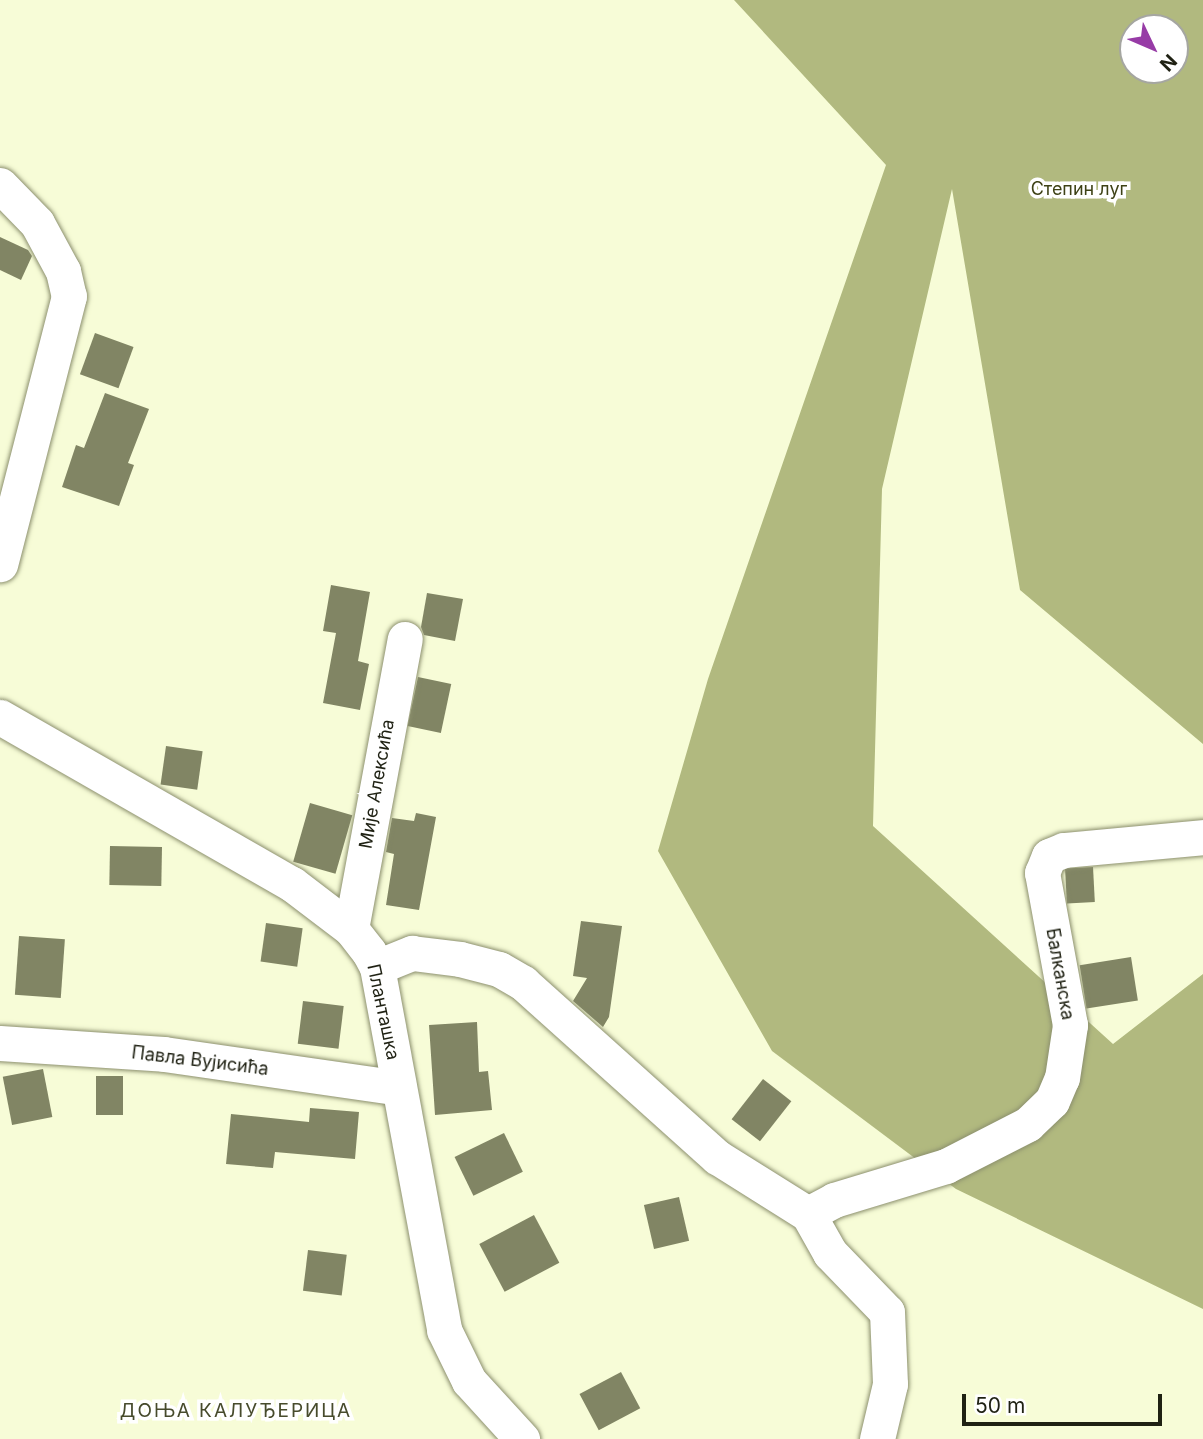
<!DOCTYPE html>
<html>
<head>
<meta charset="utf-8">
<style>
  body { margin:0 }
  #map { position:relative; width:1203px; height:1439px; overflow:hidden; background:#f7fcd7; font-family:Inter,sans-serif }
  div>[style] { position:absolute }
  .forest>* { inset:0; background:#b1b97f }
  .building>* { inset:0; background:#818564; transform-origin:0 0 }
  .roads { filter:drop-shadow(0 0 2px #8c906e) drop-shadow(0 0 2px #8c906e) }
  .minor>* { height:35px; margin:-17.5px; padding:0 17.5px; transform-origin:17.5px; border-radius:17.5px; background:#fff }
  span { translate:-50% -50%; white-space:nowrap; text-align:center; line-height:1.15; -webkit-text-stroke:7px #fff; paint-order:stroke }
  .park-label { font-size:18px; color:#3e4216 }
  .street-label { font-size:18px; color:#1f2113 }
  .neighbourhood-label { font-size:19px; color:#474b2c; letter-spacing:2px }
  .north { position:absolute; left:1119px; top:14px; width:70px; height:70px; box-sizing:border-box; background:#fff; border:2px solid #a5a6a1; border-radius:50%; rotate:134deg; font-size:19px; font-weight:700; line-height:28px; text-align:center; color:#1f2113 }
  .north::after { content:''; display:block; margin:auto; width:24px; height:32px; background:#973ba6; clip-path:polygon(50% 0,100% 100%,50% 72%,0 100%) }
  .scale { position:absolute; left:962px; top:1394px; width:200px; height:32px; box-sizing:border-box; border:4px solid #1f2113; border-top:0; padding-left:9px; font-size:21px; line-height:24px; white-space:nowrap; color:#1f2113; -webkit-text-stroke:5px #fff; paint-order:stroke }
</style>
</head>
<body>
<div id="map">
  <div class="forest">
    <i style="clip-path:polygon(evenodd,734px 0,1203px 0,1203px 744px,1020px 590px,952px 189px,882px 489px,873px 826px,1113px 1044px,1203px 974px,1203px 1309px,956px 1189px,772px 1051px,658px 851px,708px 679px,886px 165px,734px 0,1133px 28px,1175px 28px,1175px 70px,1133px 70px,1133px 28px)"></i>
  </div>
  <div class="building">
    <i style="clip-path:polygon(0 237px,28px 250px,32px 256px,21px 280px,0 270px)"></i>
    <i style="left:95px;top:333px;width:41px;height:44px;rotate:20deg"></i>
    <i style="clip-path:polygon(105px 393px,149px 409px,128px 463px,134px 465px,119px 506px,62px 487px,76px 445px,84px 448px)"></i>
    <i style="clip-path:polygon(331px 585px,370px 592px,358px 661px,369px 664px,360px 710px,323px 703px,336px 633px,323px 631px)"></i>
    <i style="clip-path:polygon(427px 593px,463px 599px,455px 641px,424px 635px,421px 627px)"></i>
    <i style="left:418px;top:677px;width:34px;height:50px;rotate:12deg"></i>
    <i style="left:166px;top:746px;width:37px;height:39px;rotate:8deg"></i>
    <i style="left:310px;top:803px;width:44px;height:61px;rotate:16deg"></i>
    <i style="clip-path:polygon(416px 813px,436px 817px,419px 910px,386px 905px,394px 854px,386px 852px,392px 818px,414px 821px)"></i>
    <i style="left:110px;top:846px;width:52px;height:39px;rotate:1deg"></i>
    <i style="left:1093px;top:867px;width:35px;height:28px;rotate:87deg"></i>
    <i style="clip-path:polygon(581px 921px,622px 926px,609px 1017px,603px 1027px,573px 1001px,587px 978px,573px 976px)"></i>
    <i style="left:266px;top:923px;width:37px;height:39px;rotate:8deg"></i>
    <i style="left:19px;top:936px;width:46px;height:59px;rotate:4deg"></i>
    <i style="left:1131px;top:957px;width:44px;height:52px;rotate:81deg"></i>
    <i style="left:303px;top:1001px;width:41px;height:43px;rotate:7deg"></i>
    <i style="clip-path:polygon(477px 1022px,479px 1072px,488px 1071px,492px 1110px,435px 1115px,429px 1025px)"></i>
    <i style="left:43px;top:1069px;width:49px;height:41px;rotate:79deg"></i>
    <i style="left:96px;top:1076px;width:27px;height:39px"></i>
    <i style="left:763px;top:1079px;width:36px;height:51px;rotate:38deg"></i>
    <i style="clip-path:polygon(310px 1108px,359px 1112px,355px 1159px,275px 1152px,273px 1168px,226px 1164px,231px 1114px,309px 1122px)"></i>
    <i style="left:504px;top:1133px;width:43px;height:55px;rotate:64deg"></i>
    <i style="left:679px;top:1197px;width:45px;height:36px;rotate:77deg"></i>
    <i style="left:534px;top:1215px;width:54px;height:62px;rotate:62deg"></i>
    <i style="left:308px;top:1250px;width:39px;height:41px;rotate:7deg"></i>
    <i style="left:621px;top:1372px;width:41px;height:47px;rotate:62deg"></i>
  </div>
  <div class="roads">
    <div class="minor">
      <i style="left:0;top:185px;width:53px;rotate:45.8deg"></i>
      <i style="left:37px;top:223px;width:55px;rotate:61.6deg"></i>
      <i style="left:63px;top:271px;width:26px;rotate:77deg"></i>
      <i style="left:69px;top:296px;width:277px;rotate:104.4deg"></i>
      <i style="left:0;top:717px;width:336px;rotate:29.8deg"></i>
      <i style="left:292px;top:884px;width:74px;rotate:37.3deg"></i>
      <i style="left:351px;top:929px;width:29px;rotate:52deg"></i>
      <i style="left:369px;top:952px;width:17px;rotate:62deg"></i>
      <i style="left:377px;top:967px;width:369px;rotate:79.5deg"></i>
      <i style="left:444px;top:1330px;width:57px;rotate:63.9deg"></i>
      <i style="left:469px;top:1381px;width:79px;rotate:47.6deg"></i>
      <i style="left:351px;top:929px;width:295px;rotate:-79.5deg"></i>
      <i style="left:377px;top:967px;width:38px;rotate:-22deg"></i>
      <i style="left:412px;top:953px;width:48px;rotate:7.1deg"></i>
      <i style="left:460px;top:959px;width:40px;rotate:14.4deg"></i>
      <i style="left:499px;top:969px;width:28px;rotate:30deg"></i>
      <i style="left:523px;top:983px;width:261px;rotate:41.9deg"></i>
      <i style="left:717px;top:1157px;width:107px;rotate:32.1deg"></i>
      <i style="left:808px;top:1214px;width:45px;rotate:60.6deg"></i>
      <i style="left:830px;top:1253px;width:82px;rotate:46deg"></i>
      <i style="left:887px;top:1312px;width:72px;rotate:87.6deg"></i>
      <i style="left:890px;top:1384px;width:57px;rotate:103.3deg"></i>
      <i style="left:0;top:1043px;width:164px;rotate:3.8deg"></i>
      <i style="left:164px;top:1054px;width:237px;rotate:8.2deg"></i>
      <i style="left:808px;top:1214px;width:30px;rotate:-28deg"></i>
      <i style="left:834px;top:1200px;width:117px;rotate:-16.9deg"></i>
      <i style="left:946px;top:1166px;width:92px;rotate:-27.1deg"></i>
      <i style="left:1028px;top:1124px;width:33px;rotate:-44deg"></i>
      <i style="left:1052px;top:1101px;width:25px;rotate:-67deg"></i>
      <i style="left:1062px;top:1078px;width:54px;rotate:-81.4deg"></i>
      <i style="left:1070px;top:1025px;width:155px;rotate:-100.4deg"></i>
      <i style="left:1042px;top:873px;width:18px;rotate:-68deg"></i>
      <i style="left:1049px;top:856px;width:16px;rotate:-22deg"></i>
      <i style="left:1064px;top:850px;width:140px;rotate:-5.3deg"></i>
    </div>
  </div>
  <div class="park-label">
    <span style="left:1079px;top:189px">Степин луг</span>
  </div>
  <div class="street-label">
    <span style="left:377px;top:784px;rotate:-80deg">Мије Алексића</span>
    <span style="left:1060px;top:974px;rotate:80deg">Балканска</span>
    <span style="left:383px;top:1012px;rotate:78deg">Планташка</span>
    <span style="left:200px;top:1061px;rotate:7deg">Павла Вујисића</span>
  </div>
  <div class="neighbourhood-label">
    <span style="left:236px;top:1411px">ДОЊА КАЛУЂЕРИЦА</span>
  </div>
  <div class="north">N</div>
  <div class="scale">50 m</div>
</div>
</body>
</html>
